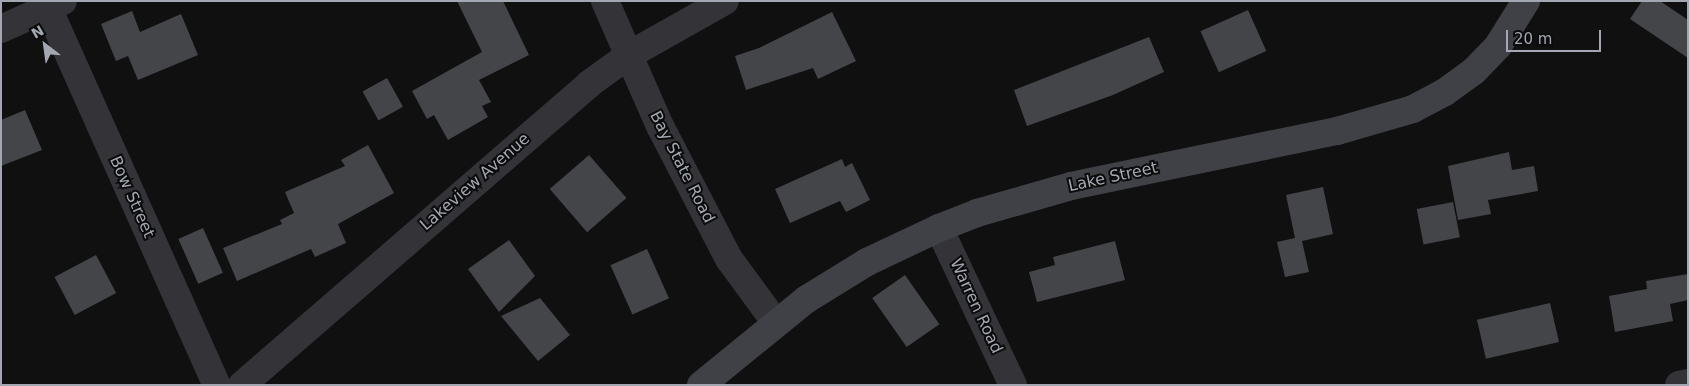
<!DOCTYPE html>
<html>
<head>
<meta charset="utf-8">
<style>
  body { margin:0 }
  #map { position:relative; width:1689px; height:386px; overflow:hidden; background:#101011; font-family:"DejaVu Sans",sans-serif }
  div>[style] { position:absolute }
  .building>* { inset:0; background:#444549; transform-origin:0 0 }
  .street>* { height:28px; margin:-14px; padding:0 14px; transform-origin:14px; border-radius:14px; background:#343438 }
  .secondary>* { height:28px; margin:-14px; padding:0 14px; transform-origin:14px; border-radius:14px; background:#404146 }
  span { translate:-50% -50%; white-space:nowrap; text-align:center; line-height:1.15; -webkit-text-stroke:4px #0b0b0c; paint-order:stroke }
  .street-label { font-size:16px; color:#a3a7b1 }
  .frame { position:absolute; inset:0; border:2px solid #a3a7b1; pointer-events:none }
  .north { position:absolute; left:20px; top:20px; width:50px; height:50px; -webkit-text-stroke:4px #0b0b0c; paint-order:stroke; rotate:330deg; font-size:14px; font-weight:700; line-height:20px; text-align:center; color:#a3a7b1 }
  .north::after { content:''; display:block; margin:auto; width:18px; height:22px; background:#a3a7b1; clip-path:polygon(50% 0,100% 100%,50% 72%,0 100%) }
  .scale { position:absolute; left:1506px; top:30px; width:95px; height:22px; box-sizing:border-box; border:2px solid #a3a7b1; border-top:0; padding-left:6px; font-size:15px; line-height:18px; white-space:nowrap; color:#a3a7b1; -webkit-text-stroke:4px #0b0b0c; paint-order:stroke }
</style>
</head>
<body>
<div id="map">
  <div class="building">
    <i style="clip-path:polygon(457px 1px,503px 1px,529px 55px,479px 80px,491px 102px,482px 106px,488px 117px,448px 140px,434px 115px,427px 119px,412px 91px,482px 52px)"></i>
    <i style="clip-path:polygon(1642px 1px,1660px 1px,1688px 20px,1688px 58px,1630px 19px)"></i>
    <i style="left:1248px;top:10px;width:45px;height:52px;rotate:66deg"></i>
    <i style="clip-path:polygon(132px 11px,140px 32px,181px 14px,198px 55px,138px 80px,128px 56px,116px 61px,101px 24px)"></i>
    <i style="clip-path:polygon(832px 12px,856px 61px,818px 79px,813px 68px,746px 90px,735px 56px,759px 48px)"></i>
    <i style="clip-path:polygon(1149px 37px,1164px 72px,1113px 95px,1027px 126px,1014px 90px)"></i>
    <i style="left:387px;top:78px;width:33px;height:28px;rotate:61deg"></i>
    <i style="clip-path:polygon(25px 110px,42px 150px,1px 166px,1px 120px)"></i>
    <i style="clip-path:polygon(368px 145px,394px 193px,338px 224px,346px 243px,315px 257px,311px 249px,237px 281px,223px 248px,282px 224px,280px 220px,294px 213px,285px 192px,345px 166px,341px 160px)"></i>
    <i style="clip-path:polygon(1509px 152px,1512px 170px,1534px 166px,1538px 191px,1488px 200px,1491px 214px,1458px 220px,1448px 166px)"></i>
    <i style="left:589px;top:155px;width:57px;height:52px;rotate:49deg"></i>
    <i style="clip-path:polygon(842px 159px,845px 167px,852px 163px,870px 200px,846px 212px,840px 201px,790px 223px,775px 189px)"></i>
    <i style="clip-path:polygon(1323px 187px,1333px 234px,1302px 241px,1309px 272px,1285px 277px,1277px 242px,1295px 238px,1286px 195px)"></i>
    <i style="left:1453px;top:202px;width:36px;height:37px;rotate:79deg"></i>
    <i style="left:203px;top:228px;width:49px;height:27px;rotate:66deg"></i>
    <i style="clip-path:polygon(509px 240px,535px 276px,499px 312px,468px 269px)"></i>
    <i style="clip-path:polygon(1115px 241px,1125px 280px,1037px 302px,1029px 272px,1055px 265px,1053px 257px)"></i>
    <i style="left:647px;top:249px;width:54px;height:40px;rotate:66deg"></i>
    <i style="left:96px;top:255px;width:43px;height:47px;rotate:62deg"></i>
    <i style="clip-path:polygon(1688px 274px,1688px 300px,1670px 304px,1673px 321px,1615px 332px,1609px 296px,1647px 289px,1646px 281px)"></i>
    <i style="left:905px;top:275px;width:60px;height:40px;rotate:55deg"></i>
    <i style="clip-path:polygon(540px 298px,570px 335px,538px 361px,501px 316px)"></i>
    <i style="left:1550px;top:303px;width:40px;height:75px;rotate:77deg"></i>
  </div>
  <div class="street">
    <i style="left:605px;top:1px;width:137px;rotate:66.3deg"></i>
    <i style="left:660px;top:126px;width:150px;rotate:62.6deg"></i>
    <i style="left:729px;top:259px;width:79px;rotate:53.7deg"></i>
    <i style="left:48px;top:8px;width:413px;rotate:65.9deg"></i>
    <i style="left:1px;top:29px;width:68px;rotate:-24.3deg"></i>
    <i style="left:939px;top:228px;width:174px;rotate:64.8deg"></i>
    <i style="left:242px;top:385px;width:459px;rotate:-40.9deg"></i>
    <i style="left:589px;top:84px;width:49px;rotate:-35.9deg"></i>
    <i style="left:629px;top:55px;width:110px;rotate:-29.4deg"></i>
    <i style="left:1679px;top:385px;width:9px;rotate:-13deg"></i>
  </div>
  <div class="secondary">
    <i style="left:701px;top:385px;width:136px;rotate:-39.1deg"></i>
    <i style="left:807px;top:299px;width:70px;rotate:-31.7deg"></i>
    <i style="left:867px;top:262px;width:80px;rotate:-25.3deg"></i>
    <i style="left:939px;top:228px;width:41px;rotate:-21.5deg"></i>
    <i style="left:977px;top:213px;width:98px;rotate:-16deg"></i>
    <i style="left:1071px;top:186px;width:272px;rotate:-11.7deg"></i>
    <i style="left:1337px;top:131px;width:79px;rotate:-16.1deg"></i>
    <i style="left:1413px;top:109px;width:36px;rotate:-28deg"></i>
    <i style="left:1445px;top:92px;width:36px;rotate:-36deg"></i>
    <i style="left:1474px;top:71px;width:35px;rotate:-46deg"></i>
    <i style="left:1498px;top:46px;width:53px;rotate:-58.1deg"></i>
  </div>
  <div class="street-label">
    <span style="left:682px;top:167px;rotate:63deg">Bay State Road</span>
    <span style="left:1113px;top:177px;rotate:-12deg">Lake Street</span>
    <span style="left:475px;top:182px;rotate:-41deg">Lakeview Avenue</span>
    <span style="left:132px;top:197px;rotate:66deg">Bow Street</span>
    <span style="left:976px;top:306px;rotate:65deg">Warren Road</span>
  </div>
  <div class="frame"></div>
  <div class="north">N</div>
  <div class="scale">20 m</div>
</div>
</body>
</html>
